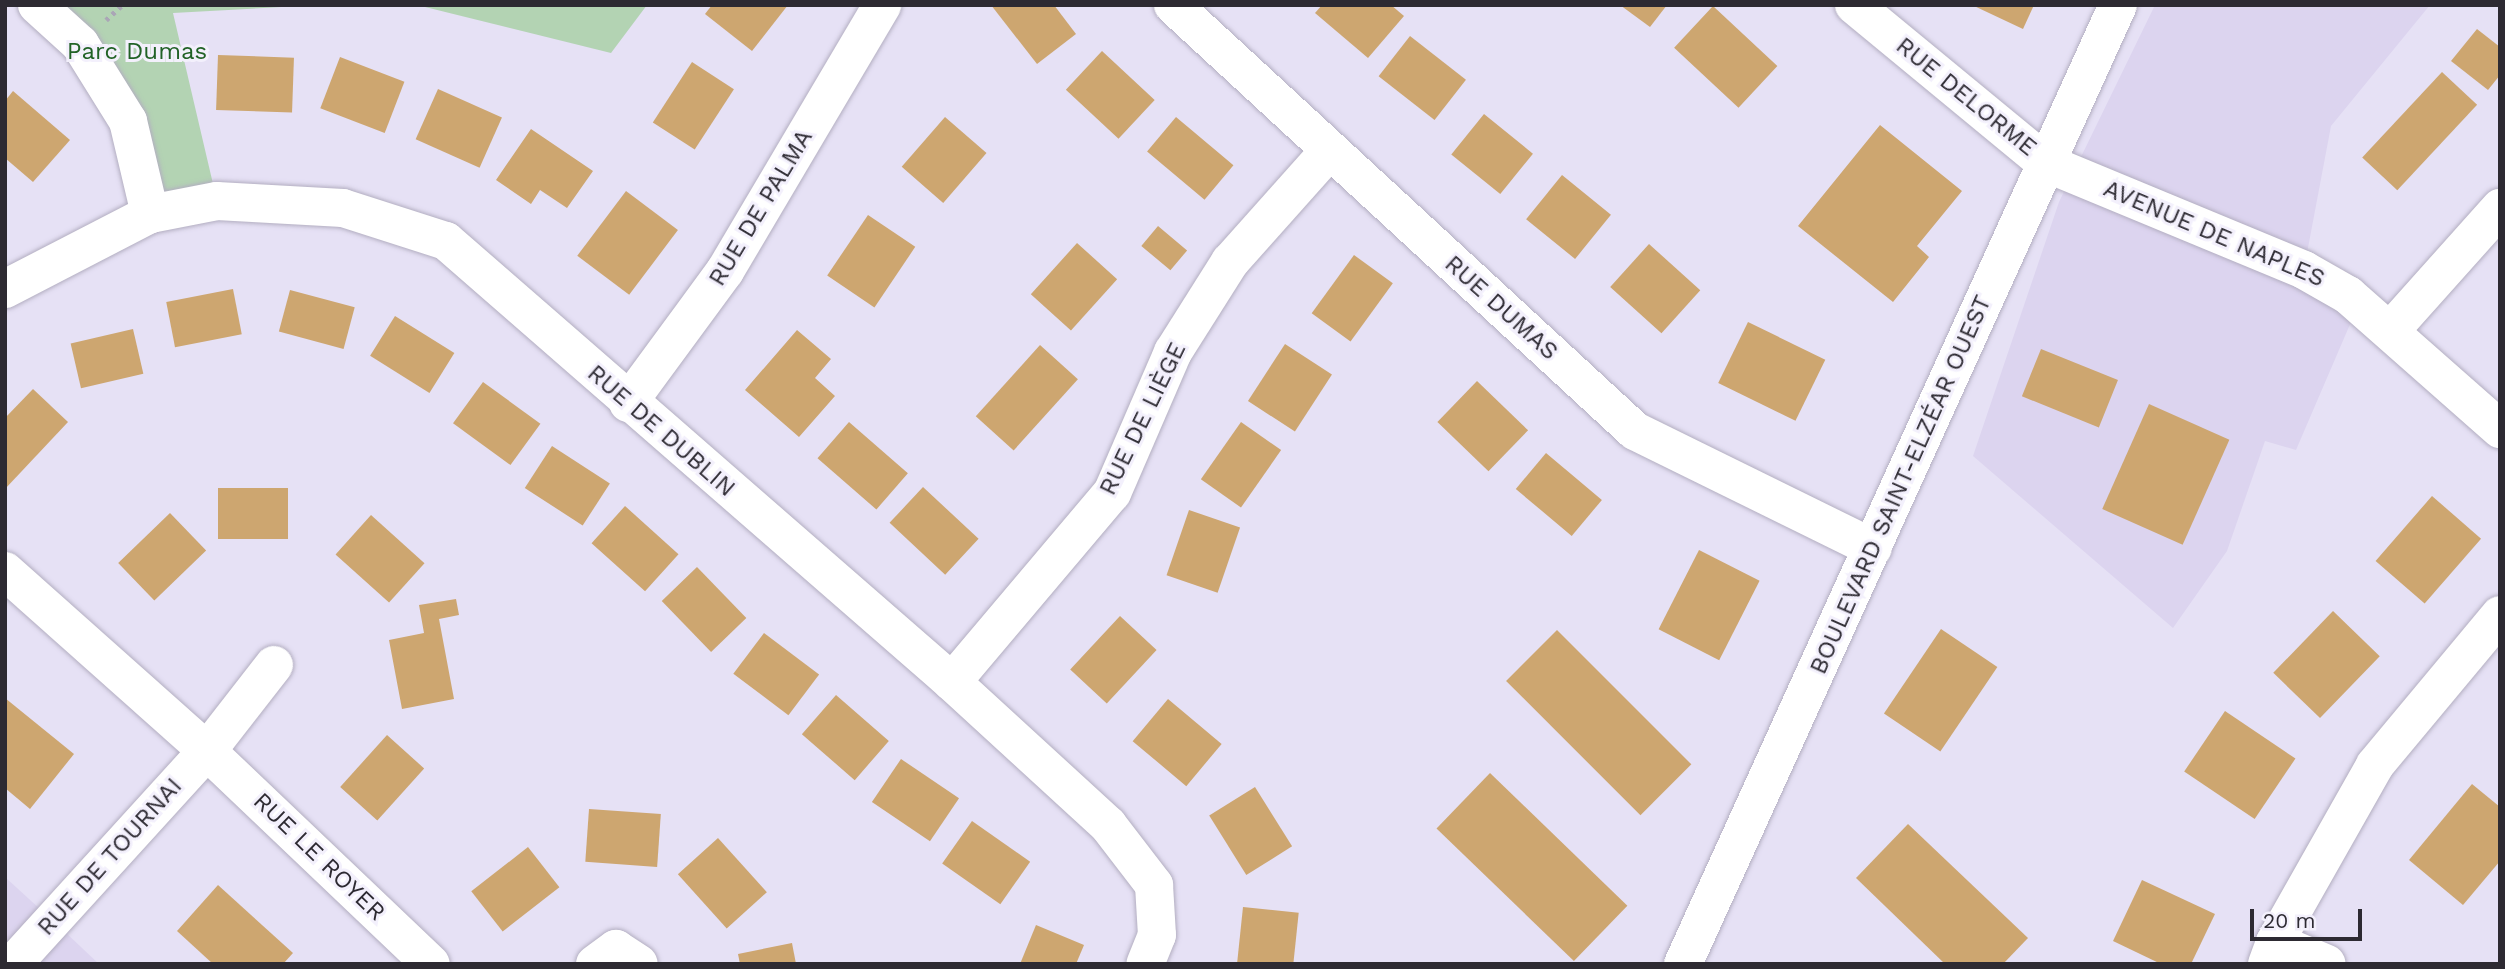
<!DOCTYPE html>
<html>
<head>
<meta charset="utf-8">
<style>
  body { margin:0 }
  #map { position:relative; width:2505px; height:969px; overflow:hidden; background:#e6e1f5; font-family:"Work Sans",sans-serif }
  div>[style] { position:absolute }
  .built>* { inset:0; background:#dcd4ef }
  .green>* { inset:0; background:#b3d3b3 }
  .building>* { inset:0; background:#cda670; transform-origin:0 0 }
  .path>* { height:4.5px; margin-top:-2.25px; transform-origin:0; background:repeating-linear-gradient(90deg,#aaa6b6 0 3.5px,transparent 0 8.5px) }
  .roads { filter:drop-shadow(0 0 2px #b3aec1) drop-shadow(0 0 2px #b3aec1) }
  .minor>* { height:38px; margin:-19px; padding:0 19px; transform-origin:19px; border-radius:19px; background:#fff }
  span { translate:-50% -50%; white-space:nowrap; text-align:center; line-height:1.15; -webkit-text-stroke:6px #f3f0fc; paint-order:stroke }
  .park-label { font-size:24px; color:#216226 }
  .street-label { font-size:24px; color:#2d2a32 }
  .frame { position:absolute; inset:0; border:7px solid #2d2a32; pointer-events:none }
  .scale { position:absolute; left:2250px; top:909px; width:112px; height:32px; box-sizing:border-box; border:4px solid #2d2a32; border-top:0; padding-left:9px; font-size:21px; line-height:24px; white-space:nowrap; color:#2d2a32; -webkit-text-stroke:5px #f3f0fc; paint-order:stroke }
</style>
</head>
<body>
<div id="map">
  <div class="built">
    <i style="clip-path:polygon(2155px 5px,2430px 5px,2331px 126px,2304px 269px,2354px 315px,2296px 450px,2265px 441px,2227px 551px,2173px 628px,1973px 456px,2059px 202px)"></i>
    <i style="clip-path:polygon(5px 877px,64px 931px,99px 964px,5px 964px)"></i>
  </div>
  <div class="green">
    <i style="clip-path:polygon(37px 5px,318px 5px,173px 13px,217px 201px,150px 214px,128px 121px)"></i>
    <i style="clip-path:polygon(417px 5px,647px 5px,611px 53px)"></i>
  </div>
  <div class="building">
    <i style="clip-path:polygon(712px 5px,788px 5px,752px 51px,705px 14px)"></i>
    <i style="clip-path:polygon(991px 5px,1054px 5px,1076px 34px,1037px 64px)"></i>
    <i style="clip-path:polygon(1322px 5px,1391px 5px,1404px 16px,1368px 58px,1315px 13px)"></i>
    <i style="clip-path:polygon(1620px 5px,1667px 5px,1650px 27px)"></i>
    <i style="clip-path:polygon(1972px 5px,2034px 5px,2023px 29px)"></i>
    <i style="left:1713px;top:6px;width:88px;height:57px;rotate:43deg"></i>
    <i style="clip-path:polygon(2477px 29px,2500px 47px,2500px 75px,2488px 90px,2451px 61px)"></i>
    <i style="left:1410px;top:36px;width:71px;height:51px;rotate:38deg"></i>
    <i style="left:1102px;top:51px;width:72px;height:53px;rotate:43deg"></i>
    <i style="left:218px;top:55px;width:76px;height:55px;rotate:2deg"></i>
    <i style="left:340px;top:57px;width:69px;height:55px;rotate:21deg"></i>
    <i style="left:692px;top:62px;width:50px;height:72px;rotate:33deg"></i>
    <i style="left:2442px;top:72px;width:48px;height:117px;rotate:43deg"></i>
    <i style="left:438px;top:89px;width:70px;height:55px;rotate:24deg"></i>
    <i style="clip-path:polygon(13px 91px,70px 140px,33px 182px,5px 158px,5px 101px)"></i>
    <i style="left:1484px;top:114px;width:63px;height:52px;rotate:39deg"></i>
    <i style="left:945px;top:117px;width:55px;height:66px;rotate:41deg"></i>
    <i style="left:1176px;top:117px;width:75px;height:45px;rotate:40deg"></i>
    <i style="clip-path:polygon(1880px 125px,1962px 191px,1917px 246px,1929px 257px,1893px 302px,1798px 226px)"></i>
    <i style="clip-path:polygon(531px 129px,593px 171px,567px 208px,540px 190px,531px 204px,496px 180px)"></i>
    <i style="left:1562px;top:175px;width:63px;height:57px;rotate:39deg"></i>
    <i style="left:626px;top:191px;width:65px;height:81px;rotate:37deg"></i>
    <i style="left:868px;top:215px;width:57px;height:73px;rotate:34deg"></i>
    <i style="left:1158px;top:226px;width:38px;height:26px;rotate:40deg"></i>
    <i style="left:1077px;top:243px;width:54px;height:69px;rotate:42deg"></i>
    <i style="left:1649px;top:244px;width:69px;height:58px;rotate:42deg"></i>
    <i style="left:1354px;top:255px;width:48px;height:72px;rotate:36deg"></i>
    <i style="left:233px;top:289px;width:46px;height:68px;rotate:79deg"></i>
    <i style="left:290px;top:290px;width:67px;height:43px;rotate:15deg"></i>
    <i style="left:395px;top:316px;width:70px;height:47px;rotate:32deg"></i>
    <i style="left:1748px;top:322px;width:86px;height:68px;rotate:26deg"></i>
    <i style="left:133px;top:329px;width:46px;height:64px;rotate:77deg"></i>
    <i style="clip-path:polygon(797px 330px,831px 359px,815px 378px,835px 396px,799px 437px,745px 390px)"></i>
    <i style="left:1285px;top:344px;width:56px;height:68px;rotate:33deg"></i>
    <i style="left:1040px;top:345px;width:51px;height:96px;rotate:42deg"></i>
    <i style="left:2041px;top:349px;width:83px;height:51px;rotate:22deg"></i>
    <i style="left:1477px;top:381px;width:71px;height:57px;rotate:44deg"></i>
    <i style="left:483px;top:382px;width:71px;height:51px;rotate:36deg"></i>
    <i style="clip-path:polygon(33px 389px,68px 422px,5px 489px,5px 418px)"></i>
    <i style="left:2149px;top:404px;width:88px;height:115px;rotate:24deg"></i>
    <i style="left:849px;top:422px;width:78px;height:48px;rotate:41deg"></i>
    <i style="left:1241px;top:422px;width:49px;height:70px;rotate:35deg"></i>
    <i style="left:552px;top:446px;width:69px;height:50px;rotate:33deg"></i>
    <i style="left:1546px;top:453px;width:73px;height:47px;rotate:40deg"></i>
    <i style="left:923px;top:487px;width:76px;height:49px;rotate:43deg"></i>
    <i style="left:288px;top:488px;width:51px;height:70px;rotate:90deg"></i>
    <i style="left:2432px;top:496px;width:65px;height:86px;rotate:41deg"></i>
    <i style="left:625px;top:506px;width:72px;height:50px;rotate:42deg"></i>
    <i style="left:1189px;top:510px;width:54px;height:69px;rotate:19deg"></i>
    <i style="left:170px;top:513px;width:52px;height:72px;rotate:46deg"></i>
    <i style="left:371px;top:515px;width:72px;height:53px;rotate:42deg"></i>
    <i style="left:1699px;top:550px;width:68px;height:89px;rotate:27deg"></i>
    <i style="left:697px;top:567px;width:71px;height:49px;rotate:46deg"></i>
    <i style="clip-path:polygon(456px 599px,459px 615px,439px 619px,454px 699px,402px 709px,389px 640px,424px 633px,419px 605px)"></i>
    <i style="left:2333px;top:611px;width:65px;height:86px;rotate:44deg"></i>
    <i style="left:1120px;top:616px;width:50px;height:73px;rotate:43deg"></i>
    <i style="left:1941px;top:629px;width:68px;height:102px;rotate:34deg"></i>
    <i style="left:1557px;top:630px;width:190px;height:72px;rotate:45deg"></i>
    <i style="left:764px;top:633px;width:69px;height:51px;rotate:37deg"></i>
    <i style="left:836px;top:695px;width:70px;height:52px;rotate:41deg"></i>
    <i style="clip-path:polygon(5px 698px,74px 754px,30px 809px,5px 788px)"></i>
    <i style="left:1168px;top:699px;width:70px;height:55px;rotate:40deg"></i>
    <i style="left:2225px;top:711px;width:85px;height:73px;rotate:34deg"></i>
    <i style="left:387px;top:735px;width:50px;height:70px;rotate:42deg"></i>
    <i style="left:901px;top:759px;width:70px;height:52px;rotate:34deg"></i>
    <i style="left:1490px;top:773px;width:191px;height:77px;rotate:44deg"></i>
    <i style="clip-path:polygon(2472px 784px,2500px 807px,2500px 861px,2463px 905px,2409px 860px)"></i>
    <i style="left:1255px;top:787px;width:70px;height:54px;rotate:58deg"></i>
    <i style="left:589px;top:809px;width:72px;height:53px;rotate:4deg"></i>
    <i style="left:972px;top:821px;width:71px;height:52px;rotate:35deg"></i>
    <i style="clip-path:polygon(1908px 824px,2028px 938px,2003px 964px,1945px 964px,1856px 878px)"></i>
    <i style="left:718px;top:838px;width:73px;height:54px;rotate:48deg"></i>
    <i style="left:528px;top:847px;width:51px;height:72px;rotate:52deg"></i>
    <i style="clip-path:polygon(2142px 880px,2215px 914px,2191px 964px,2161px 964px,2113px 941px)"></i>
    <i style="clip-path:polygon(218px 885px,293px 953px,283px 964px,213px 964px,177px 931px)"></i>
    <i style="left:1243px;top:907px;width:56px;height:57px;rotate:6deg"></i>
    <i style="clip-path:polygon(1036px 925px,1084px 945px,1076px 964px,1020px 964px)"></i>
    <i style="clip-path:polygon(792px 943px,796px 964px,740px 964px,738px 954px)"></i>
  </div>
  <div class="path">
    <i style="left:106px;top:20px;width:22px;rotate:-43deg"></i>
  </div>
  <div class="roads">
    <div class="minor">
      <i style="left:37px;top:5px;width:58px;rotate:42.2deg"></i>
      <i style="left:80px;top:44px;width:91px;rotate:58.1deg"></i>
      <i style="left:128px;top:121px;width:96px;rotate:76.7deg"></i>
      <i style="left:1173px;top:5px;width:628px;rotate:42.68deg"></i>
      <i style="left:1635px;top:431px;width:265px;rotate:26.2deg"></i>
      <i style="left:1854px;top:5px;width:249px;rotate:39.5deg"></i>
      <i style="left:2046px;top:163px;width:279px;rotate:22.5deg"></i>
      <i style="left:2304px;top:270px;width:51px;rotate:29.6deg"></i>
      <i style="left:2348px;top:295px;width:203px;rotate:41.4deg"></i>
      <i style="left:5px;top:289px;width:163px;rotate:-27.3deg"></i>
      <i style="left:150px;top:214px;width:68px;rotate:-11deg"></i>
      <i style="left:217px;top:201px;width:126px;rotate:3.2deg"></i>
      <i style="left:343px;top:208px;width:108px;rotate:17.8deg"></i>
      <i style="left:446px;top:241px;width:671px;rotate:41.07deg"></i>
      <i style="left:952px;top:682px;width:212px;rotate:42.5deg"></i>
      <i style="left:1108px;top:825px;width:76px;rotate:52.5deg"></i>
      <i style="left:1154px;top:885px;width:50px;rotate:86.6deg"></i>
      <i style="left:1157px;top:935px;width:31px;rotate:112deg"></i>
      <i style="left:2391px;top:330px;width:164px;rotate:-48.2deg"></i>
      <i style="left:628px;top:403px;width:164px;rotate:-53.7deg"></i>
      <i style="left:725px;top:271px;width:309px;rotate:-59.4deg"></i>
      <i style="left:5px;top:571px;width:271px;rotate:41.7deg"></i>
      <i style="left:207px;top:751px;width:309px;rotate:43.6deg"></i>
      <i style="left:952px;top:682px;width:248px;rotate:-49.8deg"></i>
      <i style="left:1112px;top:493px;width:154px;rotate:-66.6deg"></i>
      <i style="left:1173px;top:352px;width:107px;rotate:-57.7deg"></i>
      <i style="left:1230px;top:262px;width:147px;rotate:-48.3deg"></i>
      <i style="left:2275px;top:942px;width:56px;rotate:22.9deg"></i>
      <i style="left:13px;top:964px;width:288px;rotate:-47.7deg"></i>
      <i style="left:207px;top:751px;width:109px;rotate:-52.1deg"></i>
      <i style="left:595px;top:964px;width:26px;rotate:-36deg"></i>
      <i style="left:616px;top:949px;width:27px;rotate:33deg"></i>
      <i style="left:1683px;top:964px;width:1053px;rotate:-65.6deg"></i>
      <i style="left:2267px;top:964px;width:23px;rotate:-70deg"></i>
      <i style="left:2275px;top:942px;width:203px;rotate:-60.5deg"></i>
      <i style="left:2375px;top:765px;width:195px;rotate:-50.2deg"></i>
    </div>
  </div>
  <div class="park-label">
    <span style="left:137px;top:52px">Parc Dumas</span>
  </div>
  <div class="street-label">
    <span style="left:1966px;top:97px;rotate:39deg">RUE DELORME</span>
    <span style="left:761px;top:208px;rotate:-59deg">RUE DE PALMA</span>
    <span style="left:2214px;top:234px;rotate:23deg">AVENUE DE NAPLES</span>
    <span style="left:1501px;top:308px;rotate:42deg">RUE DUMAS</span>
    <span style="left:1143px;top:419px;rotate:-64deg">RUE DE LIÈGE</span>
    <span style="left:661px;top:431px;rotate:41deg">RUE DE DUBLIN</span>
    <span style="left:1901px;top:485px;rotate:-66deg">BOULEVARD SAINT-ELZÉAR OUEST</span>
    <span style="left:110px;top:857px;rotate:-48deg">RUE DE TOURNAI</span>
    <span style="left:319px;top:857px;rotate:44deg">RUE LE ROYER</span>
  </div>
  <div class="frame"></div>
  <div class="scale">20 m</div>
</div>
</body>
</html>
